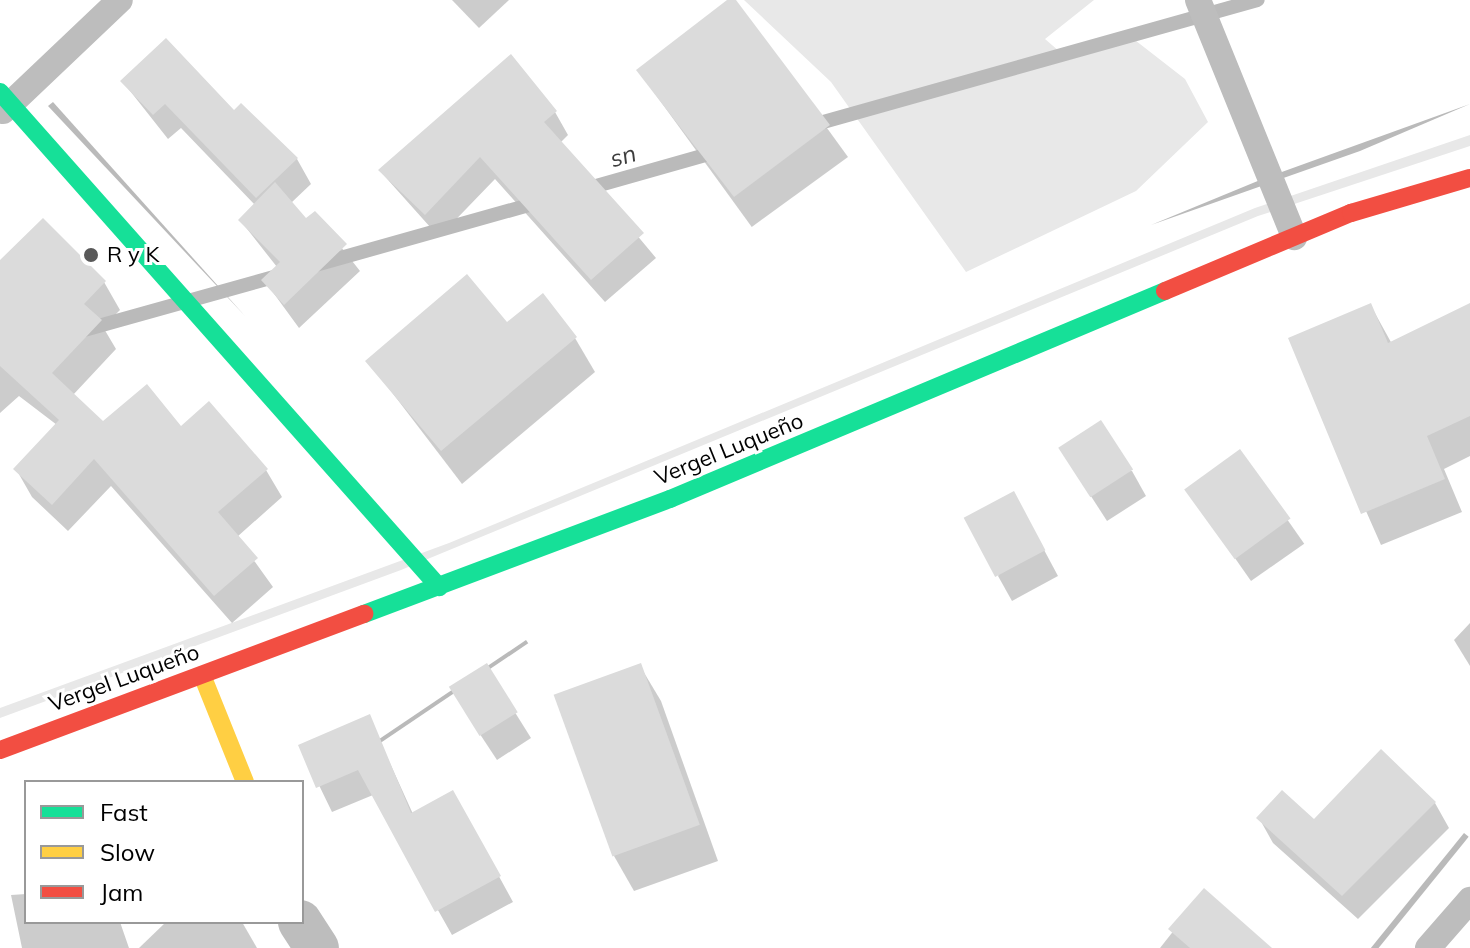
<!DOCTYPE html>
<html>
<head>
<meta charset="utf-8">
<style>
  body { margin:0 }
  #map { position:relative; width:1470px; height:948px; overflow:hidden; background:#fff; font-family:Mulish,sans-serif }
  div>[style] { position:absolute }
  .green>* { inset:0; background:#e8e8e8 }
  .water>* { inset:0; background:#bababa; transform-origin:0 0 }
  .shadow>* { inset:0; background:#0003; transform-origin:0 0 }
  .stream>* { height:14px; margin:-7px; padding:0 7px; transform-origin:7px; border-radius:7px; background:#bababa }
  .building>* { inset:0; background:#dbdbdb; transform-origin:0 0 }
  .lane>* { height:26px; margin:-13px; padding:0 13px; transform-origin:13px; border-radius:13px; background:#bdbdbd }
  .street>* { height:44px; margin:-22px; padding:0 22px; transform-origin:22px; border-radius:22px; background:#bdbdbd }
  .fast>* { height:18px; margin:-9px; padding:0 9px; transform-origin:9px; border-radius:9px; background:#16e098 }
  .slow>* { height:18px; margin:-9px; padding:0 9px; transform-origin:9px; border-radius:9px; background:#ffcf43 }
  .jam>* { height:18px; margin:-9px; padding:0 9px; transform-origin:9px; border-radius:9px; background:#f24e42 }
  .dots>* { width:22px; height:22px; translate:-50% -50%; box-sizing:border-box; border:4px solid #fff; border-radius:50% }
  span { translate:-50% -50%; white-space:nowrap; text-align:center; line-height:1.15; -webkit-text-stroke:6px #fff; paint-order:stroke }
  .poi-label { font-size:22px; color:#000 }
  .left { translate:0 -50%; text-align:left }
  .street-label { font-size:22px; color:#000 }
  .water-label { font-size:24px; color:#3d3d3d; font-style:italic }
  .legend { position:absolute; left:24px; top:780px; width:280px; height:144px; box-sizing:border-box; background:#fff; border:2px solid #999; margin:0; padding:10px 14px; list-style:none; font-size:24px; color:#000 }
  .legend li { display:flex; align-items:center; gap:16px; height:40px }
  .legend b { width:40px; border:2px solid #999 }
</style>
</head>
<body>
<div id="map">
  <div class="green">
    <i style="clip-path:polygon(744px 0,1094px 0,1045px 39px,1067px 58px,1131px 37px,1185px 79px,1208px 122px,1136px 191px,966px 272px,831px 82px)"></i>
    <i style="clip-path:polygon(1470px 135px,1470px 146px,1258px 216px,401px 570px,0 718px,0 708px,449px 543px,1255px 208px)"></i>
  </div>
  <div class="water">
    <i style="clip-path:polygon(53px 102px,245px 316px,48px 106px)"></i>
    <i style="clip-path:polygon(1470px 104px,1360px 151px,1151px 225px,1265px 178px)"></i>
    <i style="left:526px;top:640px;width:4px;height:250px;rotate:56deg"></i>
    <i style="left:1464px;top:833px;width:6px;height:149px;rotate:39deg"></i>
  </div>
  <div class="shadow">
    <i style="clip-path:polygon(452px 0,509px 0,479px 28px)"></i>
    <i style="left:734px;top:0;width:194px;height:119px;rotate:54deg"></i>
    <i style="clip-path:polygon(123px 82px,234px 112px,241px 106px,297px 159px,311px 184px,291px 203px,306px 221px,315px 214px,360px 271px,299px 328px,264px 280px,277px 267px,240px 220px,255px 205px,181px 128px,168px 139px)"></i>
    <i style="clip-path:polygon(555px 112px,568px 135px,560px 143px,656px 258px,605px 302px,495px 179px,439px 237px,380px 171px)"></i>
    <i style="clip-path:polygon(0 263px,104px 282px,120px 310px,103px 327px,116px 349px,73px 395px,102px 423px,181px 428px,266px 470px,282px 497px,237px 537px,273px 587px,232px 623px,111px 486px,68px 531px,32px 497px,16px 469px,57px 425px,19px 396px,0 413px)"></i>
    <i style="clip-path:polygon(1371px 306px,1392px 344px,1470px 321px,1470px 456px,1444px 469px,1462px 512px,1381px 545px,1290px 339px)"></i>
    <i style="clip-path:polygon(507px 325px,575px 338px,595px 372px,462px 484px,368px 361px)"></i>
    <i style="left:1240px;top:452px;width:112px;height:65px;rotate:55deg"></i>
    <i style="clip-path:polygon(1132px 471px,1146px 496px,1107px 521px,1076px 473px)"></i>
    <i style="clip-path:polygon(1027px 518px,1058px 576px,1012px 601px,998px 576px)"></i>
    <i style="clip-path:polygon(1470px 623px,1470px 666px,1454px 640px)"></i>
    <i style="clip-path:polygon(486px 666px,531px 738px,497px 760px,466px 713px)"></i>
    <i style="clip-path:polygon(640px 666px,661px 701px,718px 861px,634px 891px,614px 856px)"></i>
    <i style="clip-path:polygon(369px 717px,413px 814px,467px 818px,513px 902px,452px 935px,373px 795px,332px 812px,300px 746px)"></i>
    <i style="clip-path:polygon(1435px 803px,1449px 828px,1358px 919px,1273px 843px,1259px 818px,1314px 822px)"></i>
    <i style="clip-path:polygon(1205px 891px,1261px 948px,1160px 948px)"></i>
    <i style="clip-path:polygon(26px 894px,26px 922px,120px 922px,129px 948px,22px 948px,11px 895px)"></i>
    <i style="clip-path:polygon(166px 922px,242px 922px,257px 948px,139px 948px)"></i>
  </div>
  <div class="stream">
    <i style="left:809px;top:126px;width:466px;rotate:-15.7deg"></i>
    <i style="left:582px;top:190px;width:143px;rotate:-15.8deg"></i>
    <i style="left:312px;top:266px;width:240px;rotate:-15.7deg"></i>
    <i style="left:77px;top:332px;width:208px;rotate:-15.6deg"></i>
  </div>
  <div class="building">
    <i style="clip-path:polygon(727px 0,736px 0,830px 125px,734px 197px,636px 70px)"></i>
    <i style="clip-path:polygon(166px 38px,234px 110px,241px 103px,298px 158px,256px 198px,165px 104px,153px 115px,120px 81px)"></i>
    <i style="clip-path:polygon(511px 54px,557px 111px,544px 122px,644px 233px,591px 280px,480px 157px,425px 215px,378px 170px)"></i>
    <i style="clip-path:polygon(275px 182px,306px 218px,315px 211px,347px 244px,284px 305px,261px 280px,280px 262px,238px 220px)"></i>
    <i style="clip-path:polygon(43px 218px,106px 281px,84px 304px,102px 320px,52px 373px,103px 421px,147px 384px,181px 426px,209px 401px,268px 469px,218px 512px,258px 558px,214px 596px,94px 459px,52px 505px,13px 469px,59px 420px,0 366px,0 260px)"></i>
    <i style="clip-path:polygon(467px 274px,507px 322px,543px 293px,577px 337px,441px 451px,365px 361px)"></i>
    <i style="clip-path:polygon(1371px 303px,1388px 343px,1470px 303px,1470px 416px,1427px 436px,1445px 479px,1361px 514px,1288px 338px)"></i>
    <i style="left:1101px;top:420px;width:59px;height:51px;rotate:57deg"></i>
    <i style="left:1240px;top:449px;width:86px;height:69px;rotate:54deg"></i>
    <i style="left:1014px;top:491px;width:67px;height:57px;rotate:62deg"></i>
    <i style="left:487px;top:663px;width:58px;height:45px;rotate:58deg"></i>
    <i style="left:641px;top:663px;width:172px;height:93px;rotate:70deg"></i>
    <i style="clip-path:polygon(370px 714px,411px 813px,453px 790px,501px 876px,435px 912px,358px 770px,316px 788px,298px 745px)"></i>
    <i style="clip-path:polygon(1381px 749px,1436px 802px,1342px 896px,1256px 818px,1282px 790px,1314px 819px)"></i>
    <i style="clip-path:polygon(1204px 888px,1272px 948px,1190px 948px,1168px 929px)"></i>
  </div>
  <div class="lane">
    <i style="left:1198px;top:0;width:256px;rotate:67.9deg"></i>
    <i style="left:3px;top:111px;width:161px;rotate:-43.5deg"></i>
    <i style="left:1428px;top:948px;width:64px;rotate:-48.8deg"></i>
  </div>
  <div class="street">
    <i style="left:300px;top:922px;width:31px;rotate:57deg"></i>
  </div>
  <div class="fast">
    <i style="left:0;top:92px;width:662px;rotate:48.43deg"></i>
    <i style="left:364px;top:614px;width:327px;rotate:-20.6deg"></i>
    <i style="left:670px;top:499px;width:537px;rotate:-22.79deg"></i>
  </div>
  <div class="slow">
    <i style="left:202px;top:675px;width:115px;rotate:68.1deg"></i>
  </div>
  <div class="jam">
    <i style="left:1165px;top:291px;width:202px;rotate:-22.8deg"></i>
    <i style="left:1351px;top:213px;width:124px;rotate:-16.4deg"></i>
    <i style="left:0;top:750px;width:389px;rotate:-20.5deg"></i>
  </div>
  <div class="dots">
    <i style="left:91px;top:255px;background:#595959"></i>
  </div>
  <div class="poi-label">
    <span class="left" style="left:107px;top:255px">R y K</span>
  </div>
  <div class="street-label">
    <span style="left:729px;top:449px;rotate:-22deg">Vergel Luqueño</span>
    <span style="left:124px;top:678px;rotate:-20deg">Vergel Luqueño</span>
  </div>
  <div class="water-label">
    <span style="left:623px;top:156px;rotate:-16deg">sn</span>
  </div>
  <ul class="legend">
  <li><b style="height:10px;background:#16e098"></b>Fast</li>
  <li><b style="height:10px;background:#ffcf43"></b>Slow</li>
  <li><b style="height:10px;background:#f24e42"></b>Jam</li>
  </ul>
</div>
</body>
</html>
